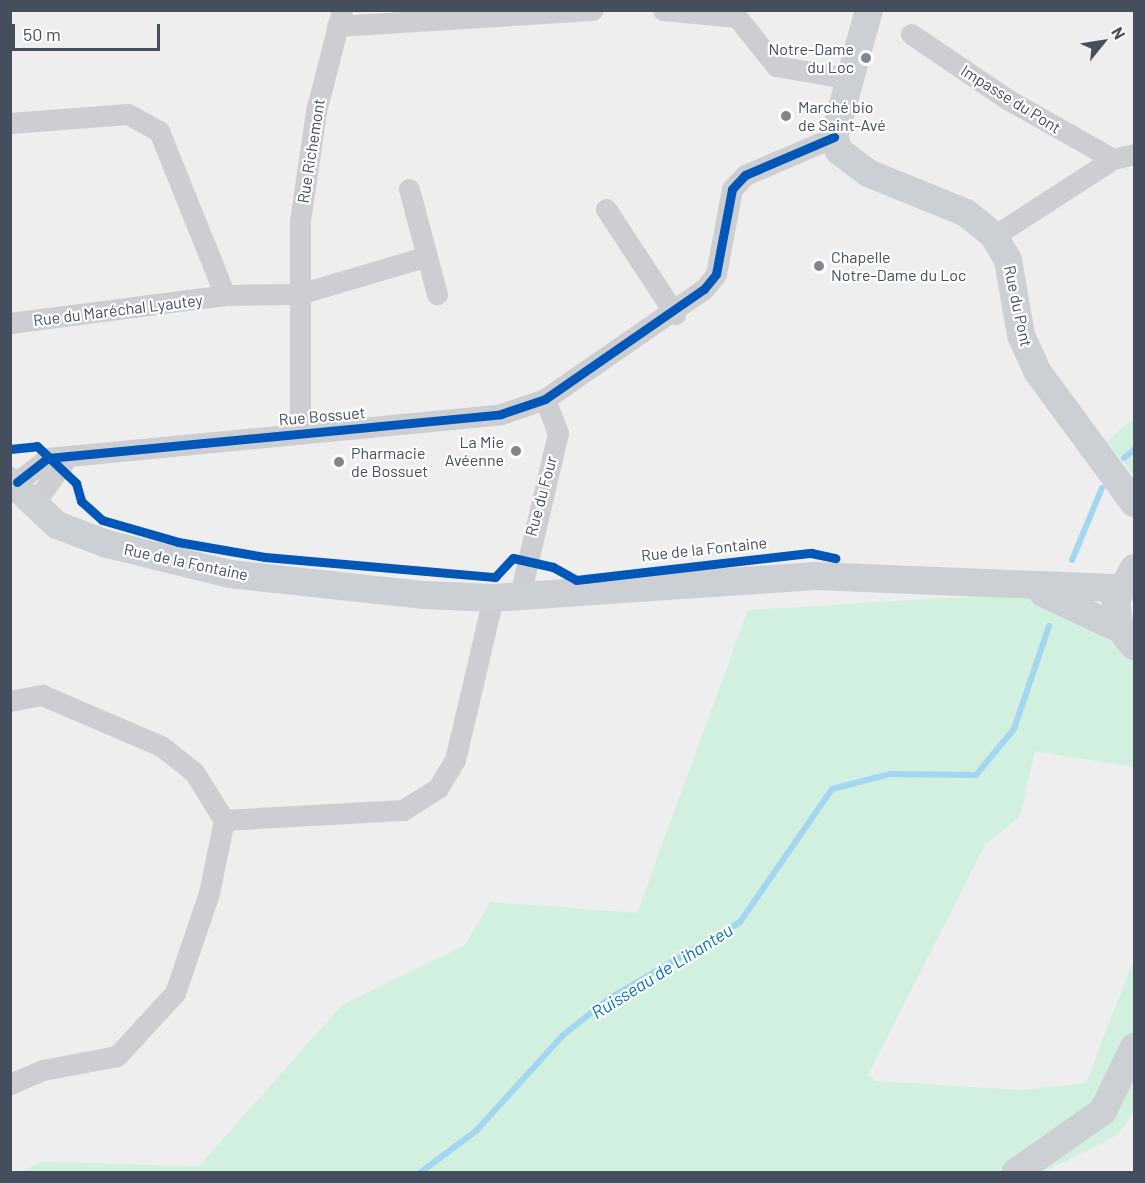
<!DOCTYPE html>
<html>
<head>
<meta charset="utf-8">
<style>
  body { margin:0 }
  #map { position:relative; width:1145px; height:1183px; overflow:hidden; background:#efeeee; font-family:Barlow,sans-serif }
  div>[style] { position:absolute }
  .green>* { inset:0; background:#d1f0e0 }
  .stream>* { height:6px; margin:-3px; padding:0 3px; transform-origin:3px; border-radius:3px; background:#a3d6f0 }
  .street>* { height:21px; margin:-10.5px; padding:0 10.5px; transform-origin:10.5px; border-radius:10.5px; background:#ccced1 }
  .secondary>* { height:28px; margin:-14px; padding:0 14px; transform-origin:14px; border-radius:14px; background:#cccfd3 }
  .cycleway>* { height:9px; margin:-4.5px; padding:0 4.5px; transform-origin:4.5px; border-radius:4.5px; background:#0057b8 }
  .dots>* { width:16px; height:16px; translate:-50% -50%; box-sizing:border-box; border:3px solid #fff; border-radius:50% }
  span { translate:-50% -50%; white-space:nowrap; text-align:center; line-height:1.15; -webkit-text-stroke:4.5px #fff; paint-order:stroke }
  .poi-label { font-size:16px; color:#444e5c }
  .right { translate:-100% -50%; text-align:right }
  .left { translate:0 -50%; text-align:left }
  .street-label { font-size:16px; color:#444e5c }
  .water-label { font-size:18px; color:#0476af; font-style:italic }
  .frame { position:absolute; inset:0; border:12px solid #444e5c; pointer-events:none }
  .north { position:absolute; left:1073px; top:12px; width:60px; height:60px; -webkit-text-stroke:4px #fff; paint-order:stroke; rotate:60deg; font-size:16px; font-weight:700; line-height:24px; text-align:center; color:#444e5c }
  .north::after { content:''; display:block; margin:auto; width:21px; height:27px; background:#444e5c; clip-path:polygon(50% 0,100% 100%,50% 72%,0 100%) }
  .scale { position:absolute; left:12px; top:24px; width:148px; height:27px; box-sizing:border-box; border:3px solid #444e5c; border-top:0; padding-left:8px; font-size:18px; line-height:21px; white-space:nowrap; color:#444e5c; -webkit-text-stroke:4px #fff; paint-order:stroke }
</style>
</head>
<body>
<div id="map">
  <div class="green">
    <i style="clip-path:polygon(1134px 418px,1134px 476px,1107px 441px)"></i>
    <i style="clip-path:polygon(1011px 594px,1035px 599px,1099px 632px,1134px 659px,1134px 767px,1035px 751px,1020px 816px,985px 845px,868px 1075px,876px 1081px,1021px 1090px,1086px 1083px,1134px 959px,1134px 1111px,1117px 1135px,1044px 1172px,21px 1172px,41px 1162px,199px 1166px,342px 1005px,465px 945px,490px 902px,637px 913px,748px 610px)"></i>
  </div>
  <div class="stream">
    <i style="left:1124px;top:458px;width:13px;rotate:-39deg"></i>
    <i style="left:1072px;top:560px;width:78px;rotate:-67.4deg"></i>
    <i style="left:421px;top:1172px;width:69px;rotate:-36.7deg"></i>
    <i style="left:476px;top:1131px;width:128px;rotate:-47.8deg"></i>
    <i style="left:562px;top:1036px;width:61px;rotate:-38.4deg"></i>
    <i style="left:610px;top:998px;width:151px;rotate:-30.3deg"></i>
    <i style="left:740px;top:922px;width:162px;rotate:-55.3deg"></i>
    <i style="left:832px;top:789px;width:60px;rotate:-14.5deg"></i>
    <i style="left:890px;top:774px;width:86px;rotate:0.7deg"></i>
    <i style="left:976px;top:775px;width:60px;rotate:-50.4deg"></i>
    <i style="left:1014px;top:729px;width:109px;rotate:-71.2deg"></i>
  </div>
  <div class="street">
    <i style="left:663px;top:10px;width:74px;rotate:5.4deg"></i>
    <i style="left:737px;top:17px;width:63px;rotate:51.5deg"></i>
    <i style="left:776px;top:66px;width:76px;rotate:9.8deg"></i>
    <i style="left:337px;top:26px;width:256px;rotate:-3.6deg"></i>
    <i style="left:911px;top:34px;width:116px;rotate:34.1deg"></i>
    <i style="left:1007px;top:99px;width:122px;rotate:29.5deg"></i>
    <i style="left:10px;top:123px;width:118px;rotate:-4.4deg"></i>
    <i style="left:128px;top:114px;width:35px;rotate:29deg"></i>
    <i style="left:159px;top:131px;width:177px;rotate:68.1deg"></i>
    <i style="left:409px;top:189px;width:109px;rotate:75.1deg"></i>
    <i style="left:606px;top:209px;width:126px;rotate:56.7deg"></i>
    <i style="left:994px;top:236px;width:142px;rotate:-32.9deg"></i>
    <i style="left:1113px;top:159px;width:22px;rotate:-13deg"></i>
    <i style="left:10px;top:323px;width:217px;rotate:-7.4deg"></i>
    <i style="left:225px;top:295px;width:74px;rotate:-0.8deg"></i>
    <i style="left:299px;top:294px;width:131px;rotate:-16.4deg"></i>
    <i style="left:300px;top:433px;width:212px;rotate:-90deg"></i>
    <i style="left:300px;top:221px;width:111px;rotate:-81.7deg"></i>
    <i style="left:316px;top:111px;width:104px;rotate:-75.6deg"></i>
    <i style="left:17px;top:482px;width:39px;rotate:-38deg"></i>
    <i style="left:48px;top:458px;width:455px;rotate:-5.5deg"></i>
    <i style="left:501px;top:414px;width:46px;rotate:-18.8deg"></i>
    <i style="left:545px;top:399px;width:193px;rotate:-34.7deg"></i>
    <i style="left:704px;top:289px;width:19px;rotate:-51deg"></i>
    <i style="left:716px;top:274px;width:86px;rotate:-79.3deg"></i>
    <i style="left:732px;top:189px;width:19px;rotate:-47deg"></i>
    <i style="left:745px;top:175px;width:97px;rotate:-23.1deg"></i>
    <i style="left:36px;top:501px;width:55px;rotate:-54.6deg"></i>
    <i style="left:520px;top:595px;width:166px;rotate:-76.8deg"></i>
    <i style="left:558px;top:433px;width:36px;rotate:-111deg"></i>
    <i style="left:10px;top:701px;width:33px;rotate:-11deg"></i>
    <i style="left:42px;top:695px;width:129px;rotate:23.2deg"></i>
    <i style="left:161px;top:746px;width:42px;rotate:38.2deg"></i>
    <i style="left:194px;top:772px;width:57px;rotate:58deg"></i>
    <i style="left:224px;top:820px;width:179px;rotate:-3.2deg"></i>
    <i style="left:403px;top:810px;width:41px;rotate:-32.2deg"></i>
    <i style="left:438px;top:788px;width:33px;rotate:-59deg"></i>
    <i style="left:455px;top:760px;width:166px;rotate:-76.8deg"></i>
    <i style="left:10px;top:1084px;width:36px;rotate:-23deg"></i>
    <i style="left:43px;top:1070px;width:75px;rotate:-10.7deg"></i>
    <i style="left:117px;top:1056px;width:86px;rotate:-47.4deg"></i>
    <i style="left:175px;top:993px;width:106px;rotate:-71.2deg"></i>
    <i style="left:209px;top:893px;width:75px;rotate:-78.4deg"></i>
  </div>
  <div class="secondary">
    <i style="left:869px;top:10px;width:132px;rotate:105.4deg"></i>
    <i style="left:834px;top:137px;width:15px;rotate:70deg"></i>
    <i style="left:839px;top:151px;width:36px;rotate:37deg"></i>
    <i style="left:868px;top:173px;width:106px;rotate:22.2deg"></i>
    <i style="left:966px;top:213px;width:36px;rotate:39deg"></i>
    <i style="left:994px;top:236px;width:28px;rotate:60deg"></i>
    <i style="left:1008px;top:260px;width:76px;rotate:80.2deg"></i>
    <i style="left:1021px;top:335px;width:39px;rotate:66deg"></i>
    <i style="left:1037px;top:371px;width:164px;rotate:53.7deg"></i>
    <i style="left:10px;top:481px;width:64px;rotate:43.1deg"></i>
    <i style="left:57px;top:525px;width:53px;rotate:20.8deg"></i>
    <i style="left:107px;top:544px;width:127px;rotate:13.7deg"></i>
    <i style="left:230px;top:574px;width:195px;rotate:6.2deg"></i>
    <i style="left:424px;top:595px;width:69px;rotate:2.5deg"></i>
    <i style="left:493px;top:598px;width:323px;rotate:-3.9deg"></i>
    <i style="left:815px;top:576px;width:304px;rotate:2.3deg"></i>
    <i style="left:1134px;top:568px;width:38px;rotate:119deg"></i>
    <i style="left:1116px;top:601px;width:28px;rotate:82deg"></i>
    <i style="left:1120px;top:629px;width:22px;rotate:51deg"></i>
    <i style="left:1043px;top:593px;width:85px;rotate:25.1deg"></i>
    <i style="left:1016px;top:1172px;width:106px;rotate:-35deg"></i>
    <i style="left:1103px;top:1111px;width:71px;rotate:-64.2deg"></i>
  </div>
  <div class="cycleway">
    <i style="left:10px;top:449px;width:27px;rotate:-6deg"></i>
    <i style="left:37px;top:446px;width:54px;rotate:43.5deg"></i>
    <i style="left:76px;top:483px;width:19px;rotate:74deg"></i>
    <i style="left:81px;top:501px;width:28px;rotate:42deg"></i>
    <i style="left:102px;top:520px;width:79px;rotate:16.1deg"></i>
    <i style="left:178px;top:542px;width:88px;rotate:9.8deg"></i>
    <i style="left:265px;top:557px;width:231px;rotate:5deg"></i>
    <i style="left:495px;top:577px;width:26px;rotate:-47deg"></i>
    <i style="left:513px;top:558px;width:41px;rotate:12.7deg"></i>
    <i style="left:553px;top:567px;width:26px;rotate:29deg"></i>
    <i style="left:576px;top:580px;width:237px;rotate:-6.6deg"></i>
    <i style="left:811px;top:553px;width:25px;rotate:12deg"></i>
    <i style="left:17px;top:482px;width:39px;rotate:-38deg"></i>
    <i style="left:48px;top:458px;width:455px;rotate:-5.5deg"></i>
    <i style="left:501px;top:414px;width:46px;rotate:-18.8deg"></i>
    <i style="left:545px;top:399px;width:193px;rotate:-34.7deg"></i>
    <i style="left:704px;top:289px;width:19px;rotate:-51deg"></i>
    <i style="left:716px;top:274px;width:86px;rotate:-79.3deg"></i>
    <i style="left:732px;top:189px;width:19px;rotate:-47deg"></i>
    <i style="left:745px;top:175px;width:97px;rotate:-23.1deg"></i>
  </div>
  <div class="dots">
    <i style="left:866px;top:58px;background:#80868f"></i>
    <i style="left:786px;top:116px;background:#80868f"></i>
    <i style="left:819px;top:266px;background:#80868f"></i>
    <i style="left:516px;top:451px;background:#80868f"></i>
    <i style="left:339px;top:462px;background:#80868f"></i>
  </div>
  <div class="poi-label">
    <span class="right" style="left:854px;top:58px">Notre-Dame<br>du Loc</span>
    <span class="left" style="left:798px;top:116px">Marché bio<br>de Saint-Avé</span>
    <span class="left" style="left:831px;top:266px">Chapelle<br>Notre-Dame du Loc</span>
    <span class="right" style="left:504px;top:451px">La Mie<br>Avéenne</span>
    <span class="left" style="left:351px;top:462px">Pharmacie<br>de Bossuet</span>
  </div>
  <div class="street-label">
    <span style="left:1011px;top:99px;rotate:32deg">Impasse du Pont</span>
    <span style="left:311px;top:151px;rotate:-81deg">Rue Richemont</span>
    <span style="left:1018px;top:306px;rotate:78deg">Rue du Pont</span>
    <span style="left:118px;top:310px;rotate:-7deg">Rue du Maréchal Lyautey</span>
    <span style="left:322px;top:416px;rotate:-5deg">Rue Bossuet</span>
    <span style="left:541px;top:496px;rotate:-75deg">Rue du Four</span>
    <span style="left:704px;top:549px;rotate:-6deg">Rue de la Fontaine</span>
    <span style="left:186px;top:562px;rotate:12deg">Rue de la Fontaine</span>
  </div>
  <div class="water-label">
    <span style="left:662px;top:971px;rotate:-32deg">Ruisseau de Lihanteu</span>
  </div>
  <div class="frame"></div>
  <div class="north">N</div>
  <div class="scale">50 m</div>
</div>
</body>
</html>
